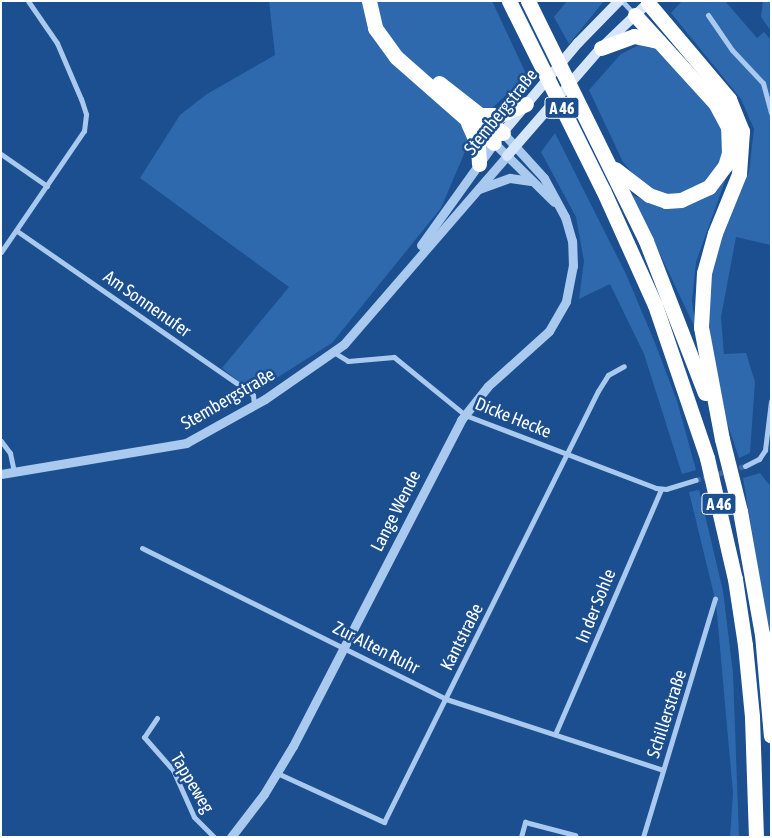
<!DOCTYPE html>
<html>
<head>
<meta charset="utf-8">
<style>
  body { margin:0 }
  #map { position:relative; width:772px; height:838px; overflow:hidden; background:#1b4f8f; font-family:"Asap Condensed",sans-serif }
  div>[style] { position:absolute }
  .green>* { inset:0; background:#2e69ad }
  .minor-tunnel>* { height:5px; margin-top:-2.5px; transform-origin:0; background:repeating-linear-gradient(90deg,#3d69a0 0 5px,transparent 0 7.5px) }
  .minor>* { height:5px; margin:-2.5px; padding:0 2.5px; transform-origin:2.5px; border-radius:2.5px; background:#a9c9ee }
  .tertiary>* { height:9px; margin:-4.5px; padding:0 4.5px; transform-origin:4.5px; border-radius:4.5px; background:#a9c9ee }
  .secondary>* { height:10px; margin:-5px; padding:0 5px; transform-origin:5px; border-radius:5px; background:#d6e6fa }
  .motorway>* { height:15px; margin:-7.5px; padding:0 7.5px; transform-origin:7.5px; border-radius:7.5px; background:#fff }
  span { translate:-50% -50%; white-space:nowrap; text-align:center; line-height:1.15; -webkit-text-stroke:5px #1b4f8f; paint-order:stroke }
  .shield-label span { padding:1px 4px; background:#1b4f8f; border:1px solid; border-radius:4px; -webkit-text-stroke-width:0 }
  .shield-label { font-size:16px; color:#fff; font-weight:700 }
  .street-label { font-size:18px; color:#fff }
  .frame { position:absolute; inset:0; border:2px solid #fff; pointer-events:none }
</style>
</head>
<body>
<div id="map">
  <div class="green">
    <i style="clip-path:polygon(269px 1px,492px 1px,527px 76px,490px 110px,470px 140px,441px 208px,332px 343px,253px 393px,222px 368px,289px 287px,140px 178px,180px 115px,207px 94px,275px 55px)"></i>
    <i style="clip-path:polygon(567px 1px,604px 1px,569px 44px,554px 17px)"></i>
    <i style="clip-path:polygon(682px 1px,725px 1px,757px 38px,764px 32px,771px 40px,771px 245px,736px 237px,721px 317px,724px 354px,746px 353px,755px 382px,750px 453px,739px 458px,723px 411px,713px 362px,709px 321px,711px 271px,722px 233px,749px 172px,754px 129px,741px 99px,671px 13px)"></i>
    <i style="clip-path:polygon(763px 1px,771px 1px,771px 31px,761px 17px)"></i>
    <i style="clip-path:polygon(639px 45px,650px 48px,653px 45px,707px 99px,721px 123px,724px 154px,704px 185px,673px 195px,650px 188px,635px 176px,623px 162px,589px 90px,621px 54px)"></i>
    <i style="clip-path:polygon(555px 133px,626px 274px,655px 343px,677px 401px,696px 470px,682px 474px,644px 354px,610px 284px,579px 299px,584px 261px,576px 217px,541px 152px)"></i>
    <i style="clip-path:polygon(730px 167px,696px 262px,692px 301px,696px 330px,632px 195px,667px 208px,690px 205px,708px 196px)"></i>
    <i style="clip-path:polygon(760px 473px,771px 487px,771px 647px,743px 478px)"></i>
    <i style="clip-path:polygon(699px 490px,723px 591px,733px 673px,739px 837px,730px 837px,733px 793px,716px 603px,689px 492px)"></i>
  </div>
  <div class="minor-tunnel">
    <i style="left:696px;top:480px;width:51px;rotate:-15.9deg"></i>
  </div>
  <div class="minor">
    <i style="left:622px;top:1px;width:18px;rotate:47deg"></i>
    <i style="left:708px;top:15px;width:42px;rotate:55.6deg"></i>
    <i style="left:732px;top:50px;width:45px;rotate:46.8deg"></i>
    <i style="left:763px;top:83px;width:31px;rotate:75deg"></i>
    <i style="left:1px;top:154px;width:56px;rotate:34.8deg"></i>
    <i style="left:17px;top:231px;width:272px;rotate:34.7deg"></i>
    <i style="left:241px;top:386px;width:15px;rotate:37deg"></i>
    <i style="left:253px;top:395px;width:10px;rotate:84deg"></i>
    <i style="left:1px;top:252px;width:147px;rotate:-55.6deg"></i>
    <i style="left:84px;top:131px;width:17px;rotate:-83deg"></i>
    <i style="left:86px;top:114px;width:16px;rotate:-108deg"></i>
    <i style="left:81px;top:99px;width:61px;rotate:-113.2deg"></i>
    <i style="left:57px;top:43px;width:51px;rotate:-124.6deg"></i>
    <i style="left:335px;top:353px;width:15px;rotate:32deg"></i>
    <i style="left:348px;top:361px;width:46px;rotate:-5deg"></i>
    <i style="left:394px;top:357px;width:92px;rotate:39.2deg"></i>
    <i style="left:465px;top:415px;width:204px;rotate:20.9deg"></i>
    <i style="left:656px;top:488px;width:10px;rotate:6deg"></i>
    <i style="left:666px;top:489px;width:31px;rotate:-17deg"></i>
    <i style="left:1px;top:441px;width:15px;rotate:53deg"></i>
    <i style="left:10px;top:453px;width:19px;rotate:78deg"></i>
    <i style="left:745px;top:466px;width:16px;rotate:-27deg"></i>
    <i style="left:759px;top:459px;width:11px;rotate:-56deg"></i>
    <i style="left:765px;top:450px;width:49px;rotate:-83deg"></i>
    <i style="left:142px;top:548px;width:339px;rotate:26.4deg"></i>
    <i style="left:446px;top:699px;width:228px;rotate:18.1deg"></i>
    <i style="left:157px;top:718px;width:23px;rotate:124deg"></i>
    <i style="left:144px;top:737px;width:44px;rotate:48.7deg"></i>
    <i style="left:173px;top:770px;width:51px;rotate:65.9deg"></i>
    <i style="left:194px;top:817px;width:28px;rotate:45deg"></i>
    <i style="left:556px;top:732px;width:265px;rotate:-66.6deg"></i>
    <i style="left:277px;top:773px;width:118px;rotate:24.6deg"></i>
    <i style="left:384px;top:822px;width:481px;rotate:-63.6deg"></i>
    <i style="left:598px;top:391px;width:19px;rotate:-58deg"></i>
    <i style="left:608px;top:375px;width:18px;rotate:-29deg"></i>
    <i style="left:521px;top:837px;width:16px;rotate:-75deg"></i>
    <i style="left:525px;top:822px;width:52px;rotate:14.6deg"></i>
    <i style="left:643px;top:837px;width:249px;rotate:-73.2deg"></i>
  </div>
  <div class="tertiary">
    <i style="left:479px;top:189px;width:33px;rotate:-20deg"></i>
    <i style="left:510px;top:178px;width:21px;rotate:8deg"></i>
    <i style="left:421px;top:245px;width:125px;rotate:-54.4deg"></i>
    <i style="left:494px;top:143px;width:84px;rotate:44.5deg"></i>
    <i style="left:1px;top:474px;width:188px;rotate:-9.5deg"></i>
    <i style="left:186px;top:443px;width:90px;rotate:-29.1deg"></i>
    <i style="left:265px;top:399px;width:96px;rotate:-34.8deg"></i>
    <i style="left:344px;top:344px;width:249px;rotate:-49.1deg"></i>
    <i style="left:231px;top:837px;width:54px;rotate:-52.5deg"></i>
    <i style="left:264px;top:794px;width:56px;rotate:-58.9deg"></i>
    <i style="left:293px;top:746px;width:367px;rotate:-62.7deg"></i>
    <i style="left:461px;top:420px;width:43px;rotate:-51.5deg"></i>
    <i style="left:488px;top:386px;width:82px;rotate:-42deg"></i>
    <i style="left:549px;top:331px;width:34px;rotate:-60deg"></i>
    <i style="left:566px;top:301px;width:36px;rotate:-79deg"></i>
    <i style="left:573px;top:266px;width:25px;rotate:-92deg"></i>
    <i style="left:572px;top:241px;width:25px;rotate:-106deg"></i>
    <i style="left:565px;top:217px;width:44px;rotate:-118.3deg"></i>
    <i style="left:544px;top:178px;width:61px;rotate:-132.3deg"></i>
  </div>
  <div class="secondary">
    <i style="left:499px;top:137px;width:123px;rotate:-50deg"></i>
    <i style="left:578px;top:43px;width:59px;rotate:-45.7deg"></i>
    <i style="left:507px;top:156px;width:143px;rotate:-49deg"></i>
    <i style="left:601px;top:48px;width:68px;rotate:-43.8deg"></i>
  </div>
  <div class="motorway">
    <i style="left:369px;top:1px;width:28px;rotate:77deg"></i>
    <i style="left:375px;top:28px;width:36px;rotate:54deg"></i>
    <i style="left:396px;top:57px;width:130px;rotate:41.3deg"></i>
    <i style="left:509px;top:1px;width:211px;rotate:63.6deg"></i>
    <i style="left:603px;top:190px;width:126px;rotate:65.7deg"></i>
    <i style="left:655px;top:305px;width:162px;rotate:71.2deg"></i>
    <i style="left:707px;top:458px;width:124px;rotate:77deg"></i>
    <i style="left:735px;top:579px;width:67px;rotate:81.4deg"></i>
    <i style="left:745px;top:645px;width:72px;rotate:84.4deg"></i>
    <i style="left:752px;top:717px;width:120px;rotate:88.1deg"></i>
    <i style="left:528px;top:1px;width:267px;rotate:63.8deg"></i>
    <i style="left:646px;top:241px;width:163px;rotate:68.8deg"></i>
    <i style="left:648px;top:3px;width:126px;rotate:49.8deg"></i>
    <i style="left:729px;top:99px;width:35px;rotate:68deg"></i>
    <i style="left:742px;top:131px;width:43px;rotate:94deg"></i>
    <i style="left:739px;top:174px;width:64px;rotate:112.1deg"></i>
    <i style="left:715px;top:233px;width:41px;rotate:105.4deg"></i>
    <i style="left:704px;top:273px;width:54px;rotate:93.2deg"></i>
    <i style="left:701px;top:327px;width:114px;rotate:79.4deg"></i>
    <i style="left:722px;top:439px;width:74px;rotate:76deg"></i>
    <i style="left:740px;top:511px;width:125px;rotate:79.9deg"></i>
    <i style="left:762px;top:634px;width:102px;rotate:85deg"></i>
    <i style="left:601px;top:48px;width:35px;rotate:-20deg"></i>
    <i style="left:634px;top:36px;width:25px;rotate:12deg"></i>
    <i style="left:439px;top:83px;width:81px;rotate:38deg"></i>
    <i style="left:481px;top:115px;width:19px"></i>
    <i style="left:500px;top:115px;width:28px;rotate:-23deg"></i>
    <i style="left:468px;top:123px;width:24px;rotate:66deg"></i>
    <i style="left:478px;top:145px;width:19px;rotate:87deg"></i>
    <i style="left:615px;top:169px;width:43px;rotate:37.4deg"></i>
    <i style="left:649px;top:195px;width:18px;rotate:19deg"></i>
    <i style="left:666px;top:201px;width:15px;rotate:-4deg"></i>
    <i style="left:681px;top:200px;width:31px;rotate:-25deg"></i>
    <i style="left:709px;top:187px;width:26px;rotate:-53deg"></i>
    <i style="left:725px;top:166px;width:14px;rotate:-73deg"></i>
    <i style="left:729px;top:153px;width:26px;rotate:-92deg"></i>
    <i style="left:728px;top:127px;width:27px;rotate:-118deg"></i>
    <i style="left:715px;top:103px;width:119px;rotate:-132.3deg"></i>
  </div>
  <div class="shield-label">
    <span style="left:562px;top:108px">A 46</span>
    <span style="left:719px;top:504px">A 46</span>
  </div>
  <div class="street-label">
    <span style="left:501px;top:112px;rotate:-51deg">Stembergstraße</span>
    <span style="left:147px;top:304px;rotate:35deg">Am Sonnenufer</span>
    <span style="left:228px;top:399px;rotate:-30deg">Stembergstraße</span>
    <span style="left:513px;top:418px;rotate:22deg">Dicke Hecke</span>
    <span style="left:396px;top:511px;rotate:-63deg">Lange Wende</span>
    <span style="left:596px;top:606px;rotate:-68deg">In der Sohle</span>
    <span style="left:462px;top:637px;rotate:-63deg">Kantstraße</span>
    <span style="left:376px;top:648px;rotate:27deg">Zur Alten Ruhr</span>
    <span style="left:667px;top:714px;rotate:-72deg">Schillerstraße</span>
    <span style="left:192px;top:783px;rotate:59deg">Tappeweg</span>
  </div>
  <div class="frame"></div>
</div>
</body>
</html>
